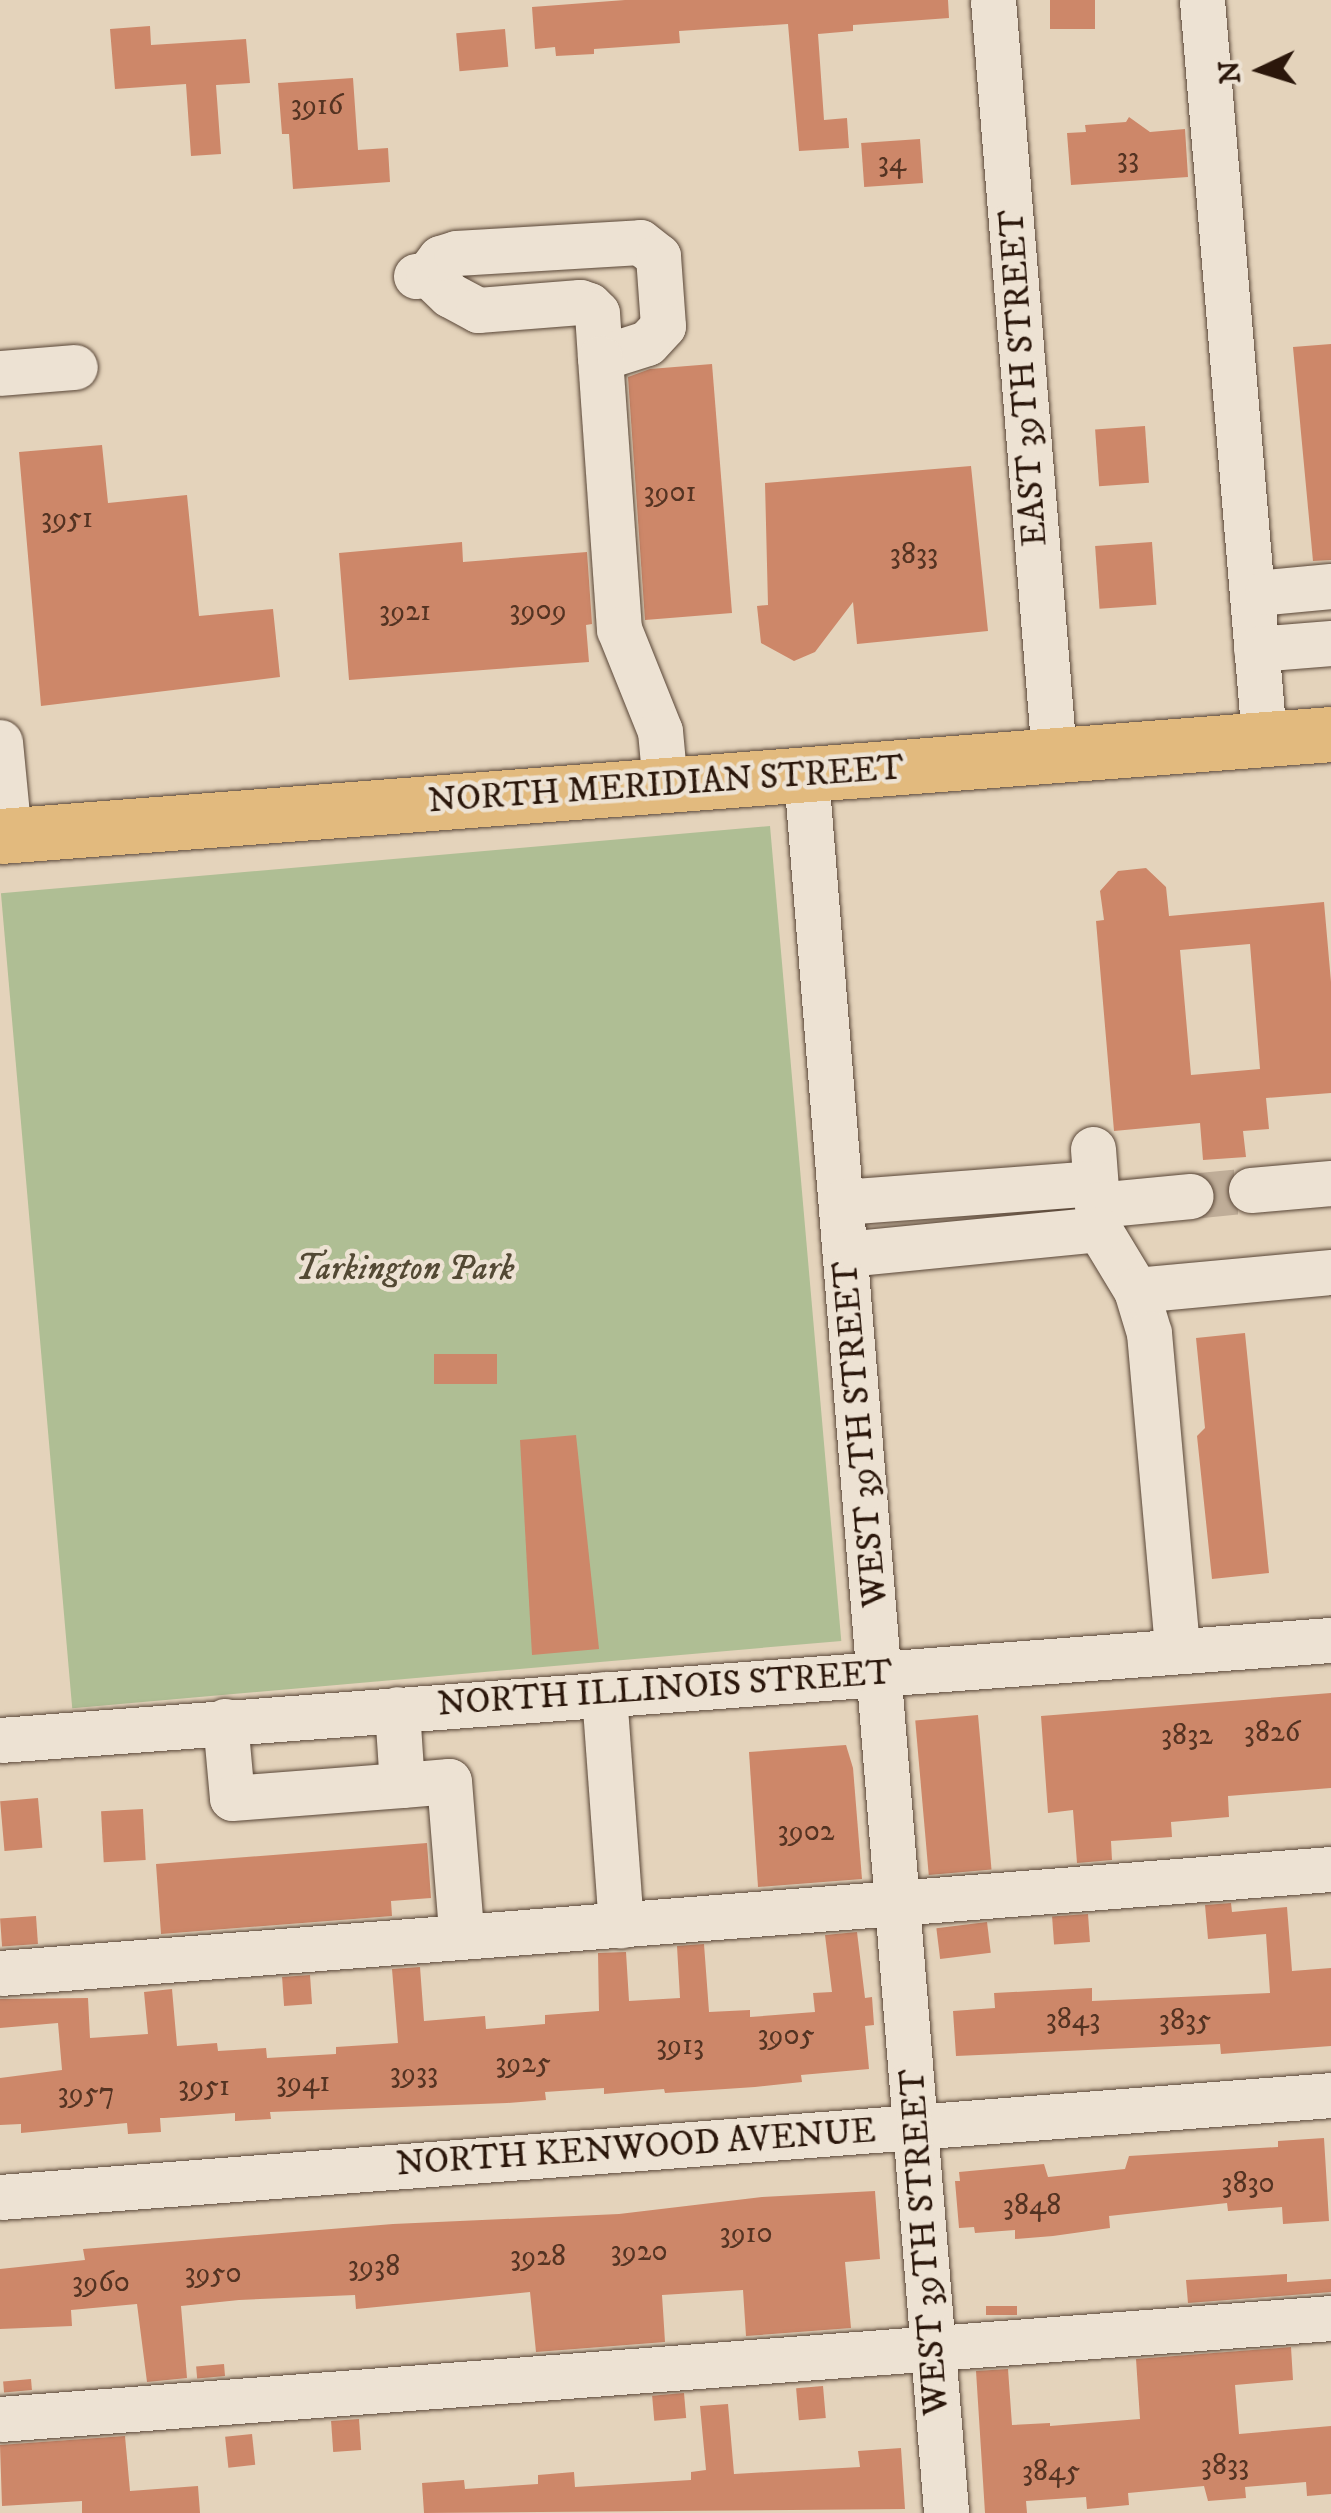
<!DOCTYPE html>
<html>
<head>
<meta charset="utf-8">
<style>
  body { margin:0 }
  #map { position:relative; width:1331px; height:2513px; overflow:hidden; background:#e4d3bb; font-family:"IM FELL DW Pica",serif }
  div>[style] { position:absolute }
  .green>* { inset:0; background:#afbe94; transform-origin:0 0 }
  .building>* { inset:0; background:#cd8769; transform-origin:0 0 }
  .minor-tunnel>* { height:45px; margin-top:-22.5px; transform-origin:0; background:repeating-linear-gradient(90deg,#bfad98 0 45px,transparent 0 67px) }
  .roads { filter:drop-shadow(0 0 2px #594637) drop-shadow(0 0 2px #594637) }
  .minor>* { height:45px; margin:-22.5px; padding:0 22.5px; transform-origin:22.5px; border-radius:22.5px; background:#ede2d3 }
  .major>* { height:55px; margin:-27.5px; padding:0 27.5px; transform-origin:27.5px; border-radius:27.5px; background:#e2ba7e }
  span { translate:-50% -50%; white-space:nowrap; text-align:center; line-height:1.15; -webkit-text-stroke:9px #ede2d3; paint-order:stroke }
  .number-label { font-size:30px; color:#543322 }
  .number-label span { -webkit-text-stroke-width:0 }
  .street-label { font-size:35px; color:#2b170b }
  .park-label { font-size:35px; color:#534934; font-style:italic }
  .north { position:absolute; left:1211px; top:20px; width:100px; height:100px; -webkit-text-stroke:8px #ede2d3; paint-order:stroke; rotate:266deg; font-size:28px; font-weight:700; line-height:40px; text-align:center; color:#2b170b }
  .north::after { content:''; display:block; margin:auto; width:35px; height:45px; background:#2b170b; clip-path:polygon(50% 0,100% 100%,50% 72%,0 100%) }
</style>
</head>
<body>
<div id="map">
  <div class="green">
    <i style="left:770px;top:826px;width:818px;height:772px;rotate:85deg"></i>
  </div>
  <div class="building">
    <i style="clip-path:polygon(625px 0,948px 0,949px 18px,853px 25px,853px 31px,818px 34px,824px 120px,847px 118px,849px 148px,799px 151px,788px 24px,679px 31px,680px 43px,594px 49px,594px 54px,556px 56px,555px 47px,535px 49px,532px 7px)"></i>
    <i style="left:1050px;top:0;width:45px;height:29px"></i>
    <i style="clip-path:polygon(150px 26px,151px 45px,246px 39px,250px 83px,216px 85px,221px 154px,191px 156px,186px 84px,115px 89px,110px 29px)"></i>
    <i style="left:505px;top:29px;width:38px;height:49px;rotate:85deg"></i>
    <i style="clip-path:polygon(353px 78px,358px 150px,388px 148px,390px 182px,293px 189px,289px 134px,282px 134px,278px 83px)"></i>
    <i style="clip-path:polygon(1129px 117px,1150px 132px,1185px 129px,1188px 177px,1071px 185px,1067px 133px,1086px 132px,1085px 125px,1126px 122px)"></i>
    <i style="left:920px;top:139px;width:44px;height:59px;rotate:86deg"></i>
    <i style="clip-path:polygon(1331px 344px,1331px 560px,1313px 561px,1293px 347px)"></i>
    <i style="clip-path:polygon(712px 364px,732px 613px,645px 620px,628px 377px,650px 369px)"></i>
    <i style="left:1145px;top:426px;width:57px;height:50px;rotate:86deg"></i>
    <i style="clip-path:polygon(102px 445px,108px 503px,187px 495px,199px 616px,273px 609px,280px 677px,41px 706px,19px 452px)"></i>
    <i style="clip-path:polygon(971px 466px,988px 631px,857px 644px,853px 602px,815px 652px,794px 661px,761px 643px,757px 606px,768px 605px,765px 483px)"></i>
    <i style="clip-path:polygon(462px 542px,463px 562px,587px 552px,592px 624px,586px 625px,589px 662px,349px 680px,339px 553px)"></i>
    <i style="left:1152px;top:542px;width:63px;height:57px;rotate:86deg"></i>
    <i style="clip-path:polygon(evenodd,1146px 868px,1166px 887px,1169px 916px,1324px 902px,1331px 982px,1331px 1093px,1266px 1098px,1269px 1129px,1243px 1131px,1246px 1157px,1203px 1160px,1200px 1123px,1114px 1131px,1096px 921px,1104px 920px,1100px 891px,1118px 871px,1146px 868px,1250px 944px,1260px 1069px,1191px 1075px,1180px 950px,1250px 944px)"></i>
    <i style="clip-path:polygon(1245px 1333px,1269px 1573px,1212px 1579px,1197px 1436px,1205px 1428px,1196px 1338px)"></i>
    <i style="left:497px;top:1354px;width:30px;height:63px;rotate:90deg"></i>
    <i style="clip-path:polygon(576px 1435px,599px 1649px,532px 1655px,520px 1440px)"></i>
    <i style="clip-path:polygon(1331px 1693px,1331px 1788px,1228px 1796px,1229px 1817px,1171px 1822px,1172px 1837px,1111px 1841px,1112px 1860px,1077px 1863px,1073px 1810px,1048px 1813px,1041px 1716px)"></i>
    <i style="left:978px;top:1715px;width:155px;height:63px;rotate:85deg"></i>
    <i style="clip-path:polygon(846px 1745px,853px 1768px,862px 1879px,758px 1887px,749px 1752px)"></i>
    <i style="left:38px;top:1798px;width:50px;height:38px;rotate:85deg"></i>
    <i style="left:143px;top:1809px;width:51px;height:42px;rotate:87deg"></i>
    <i style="clip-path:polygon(427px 1843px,431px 1898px,391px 1901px,392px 1916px,161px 1934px,156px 1864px)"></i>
    <i style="clip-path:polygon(1231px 1903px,1232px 1912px,1287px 1907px,1292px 1971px,1331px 1968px,1331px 2046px,1221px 2054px,1220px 2044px,956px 2056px,953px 2011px,995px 2008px,994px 1993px,1092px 1988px,1092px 2001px,1270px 1993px,1266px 1934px,1208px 1939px,1205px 1905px)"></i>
    <i style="left:1088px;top:1914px;width:28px;height:36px;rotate:86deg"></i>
    <i style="left:36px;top:1916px;width:28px;height:36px;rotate:86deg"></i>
    <i style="left:987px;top:1922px;width:31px;height:51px;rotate:83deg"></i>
    <i style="clip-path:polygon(857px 1932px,865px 1998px,872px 1997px,874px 2025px,865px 2026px,869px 2069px,801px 2075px,802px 2082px,755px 2087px,665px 2093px,664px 2089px,604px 2094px,604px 2088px,545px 2092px,546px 2100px,507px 2103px,270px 2112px,271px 2119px,235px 2121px,235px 2113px,164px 2118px,160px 2118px,161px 2132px,128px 2134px,127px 2123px,21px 2133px,21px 2124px,0 2125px,0 2078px,62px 2070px,58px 2023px,0 2028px,0 1999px,88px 1998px,90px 2038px,148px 2034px,144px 1992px,172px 1989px,177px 2046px,217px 2043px,218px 2051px,266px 2048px,267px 2058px,336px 2054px,336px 2047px,398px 2043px,392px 1969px,420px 1967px,424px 2021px,485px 2016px,486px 2029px,545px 2024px,545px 2015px,599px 2011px,598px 1953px,626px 1952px,629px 2001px,680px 1998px,677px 1946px,704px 1944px,709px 2012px,750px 2010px,750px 2017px,815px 2012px,813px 1993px,832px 1992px,825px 1935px)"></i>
    <i style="left:310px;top:1975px;width:29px;height:28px;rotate:86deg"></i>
    <i style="clip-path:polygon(1324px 2138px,1329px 2221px,1283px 2224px,1282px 2207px,1228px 2211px,1227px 2203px,1109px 2216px,1110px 2228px,1053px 2236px,1015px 2239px,1015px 2230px,975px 2233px,974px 2227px,959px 2228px,955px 2181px,960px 2181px,959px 2172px,1044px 2164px,1048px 2177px,1125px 2169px,1129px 2156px,1278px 2147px,1278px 2141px)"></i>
    <i style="clip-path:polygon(875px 2191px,880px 2259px,845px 2262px,851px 2328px,746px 2336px,743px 2290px,662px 2295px,665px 2342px,536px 2352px,530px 2292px,356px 2309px,355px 2295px,239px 2300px,181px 2306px,187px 2378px,147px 2382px,137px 2304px,71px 2310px,72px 2326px,0 2329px,0 2269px,85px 2260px,83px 2249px,393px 2224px,619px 2214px,762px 2197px)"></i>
    <i style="clip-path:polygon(1287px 2274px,1287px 2282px,1331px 2279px,1331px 2292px,1188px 2303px,1186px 2280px)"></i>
    <i style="left:1017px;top:2306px;width:9px;height:31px;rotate:90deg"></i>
    <i style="clip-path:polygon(1291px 2347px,1293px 2380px,1235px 2385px,1239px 2434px,1331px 2426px,1331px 2494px,1307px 2496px,1306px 2482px,1245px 2487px,1246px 2498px,1208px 2501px,1204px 2486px,1128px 2493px,1129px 2505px,1087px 2509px,1086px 2497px,1026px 2501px,1027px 2513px,985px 2513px,976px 2371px,1008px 2369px,1012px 2425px,1050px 2423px,1050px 2426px,1140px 2419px,1136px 2359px)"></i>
    <i style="left:224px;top:2364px;width:12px;height:28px;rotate:85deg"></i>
    <i style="left:31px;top:2379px;width:11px;height:28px;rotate:85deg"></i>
    <i style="left:823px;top:2386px;width:32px;height:27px;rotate:85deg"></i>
    <i style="left:684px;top:2393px;width:25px;height:32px;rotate:85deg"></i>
    <i style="clip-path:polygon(728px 2404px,734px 2474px,860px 2467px,858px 2451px,901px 2448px,905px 2509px,424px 2513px,422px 2483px,464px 2480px,465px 2489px,538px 2484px,538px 2475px,574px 2472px,575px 2487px,691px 2480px,691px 2472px,706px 2470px,700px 2406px)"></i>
    <i style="left:359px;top:2419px;width:31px;height:28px;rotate:86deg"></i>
    <i style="left:252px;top:2434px;width:31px;height:27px;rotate:84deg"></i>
    <i style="clip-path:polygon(125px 2436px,130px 2491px,198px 2486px,200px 2513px,82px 2513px,82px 2501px,2px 2506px,0 2445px)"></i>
  </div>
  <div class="minor-tunnel">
    <i style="left:1191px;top:1196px;width:60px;rotate:-5.7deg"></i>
  </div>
  <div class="roads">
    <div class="minor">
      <i style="left:993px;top:0;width:757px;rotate:85.38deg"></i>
      <i style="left:1202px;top:0;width:742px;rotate:85.2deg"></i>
      <i style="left:428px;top:274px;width:30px;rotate:44deg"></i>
      <i style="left:450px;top:295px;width:32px;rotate:28deg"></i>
      <i style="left:478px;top:310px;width:102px;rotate:-4.5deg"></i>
      <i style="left:580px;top:302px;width:9px;rotate:18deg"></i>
      <i style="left:589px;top:305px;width:11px;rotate:45deg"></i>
      <i style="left:597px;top:313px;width:45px;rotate:86.2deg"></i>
      <i style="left:416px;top:276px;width:12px;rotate:-9deg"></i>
      <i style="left:428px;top:274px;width:20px;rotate:-53deg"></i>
      <i style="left:440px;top:258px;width:17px;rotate:-17deg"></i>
      <i style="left:456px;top:253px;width:184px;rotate:-3.4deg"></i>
      <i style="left:640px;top:242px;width:23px;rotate:38deg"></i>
      <i style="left:658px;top:256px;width:70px;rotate:85.9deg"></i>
      <i style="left:663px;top:326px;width:23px;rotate:133deg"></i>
      <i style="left:647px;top:343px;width:49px;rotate:162.3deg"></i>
      <i style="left:600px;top:358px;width:272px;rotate:86deg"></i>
      <i style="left:619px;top:629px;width:110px;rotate:68.1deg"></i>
      <i style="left:660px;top:731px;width:54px;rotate:84.7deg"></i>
      <i style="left:0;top:373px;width:75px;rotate:-4.6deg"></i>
      <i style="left:1267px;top:592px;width:64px;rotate:-5.4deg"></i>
      <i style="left:1256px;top:649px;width:75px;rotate:-4.6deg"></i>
      <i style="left:0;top:742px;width:93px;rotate:84.5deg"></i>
      <i style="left:806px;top:775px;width:1744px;rotate:85.39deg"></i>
      <i style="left:1093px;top:1149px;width:80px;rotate:85.7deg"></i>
      <i style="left:1099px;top:1229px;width:71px;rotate:58.8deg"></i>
      <i style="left:1136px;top:1290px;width:45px;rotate:73.2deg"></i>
      <i style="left:1149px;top:1333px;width:317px;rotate:84.9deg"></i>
      <i style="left:1251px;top:1190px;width:80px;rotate:-5deg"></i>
      <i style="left:842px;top:1202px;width:254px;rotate:-4.3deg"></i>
      <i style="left:1097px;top:1205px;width:94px;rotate:-5.5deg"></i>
      <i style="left:846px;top:1254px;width:254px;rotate:-5.6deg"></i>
      <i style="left:1136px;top:1290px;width:196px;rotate:-5.3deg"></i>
      <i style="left:604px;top:1694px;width:232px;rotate:85.8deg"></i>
      <i style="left:225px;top:1721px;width:77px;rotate:84.8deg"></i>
      <i style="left:232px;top:1798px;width:170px;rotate:-4.4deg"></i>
      <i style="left:402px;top:1785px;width:76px;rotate:-93.8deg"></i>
      <i style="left:0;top:1740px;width:1335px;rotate:-4.3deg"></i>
      <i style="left:402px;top:1785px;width:47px;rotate:-4.9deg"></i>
      <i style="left:449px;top:1781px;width:138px;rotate:85.4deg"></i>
      <i style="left:0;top:1973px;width:1335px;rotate:-4.47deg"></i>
      <i style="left:0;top:2197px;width:1335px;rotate:-4.38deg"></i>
      <i style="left:0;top:2419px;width:1335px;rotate:-4.34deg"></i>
    </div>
    <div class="major">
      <i style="left:0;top:836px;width:1335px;rotate:-4.38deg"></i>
    </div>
  </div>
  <div class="number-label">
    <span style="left:317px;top:106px">3916</span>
    <span style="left:1128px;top:159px">33</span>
    <span style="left:892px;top:163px">34</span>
    <span style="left:670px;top:493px">3901</span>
    <span style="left:67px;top:519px">3951</span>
    <span style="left:914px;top:555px">3833</span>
    <span style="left:538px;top:611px">3909</span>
    <span style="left:405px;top:612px">3921</span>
    <span style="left:1272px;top:1733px">3826</span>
    <span style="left:1187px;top:1736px">3832</span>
    <span style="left:806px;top:1832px">3902</span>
    <span style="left:1073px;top:2020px">3843</span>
    <span style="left:1185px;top:2021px">3835</span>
    <span style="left:786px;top:2036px">3905</span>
    <span style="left:680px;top:2046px">3913</span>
    <span style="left:523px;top:2064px">3925</span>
    <span style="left:414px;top:2074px">3933</span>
    <span style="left:303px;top:2083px">3941</span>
    <span style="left:204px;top:2087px">3951</span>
    <span style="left:86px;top:2094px">3957</span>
    <span style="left:1248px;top:2184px">3830</span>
    <span style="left:1032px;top:2206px">3848</span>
    <span style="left:746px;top:2234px">3910</span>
    <span style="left:639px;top:2252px">3920</span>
    <span style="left:538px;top:2257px">3928</span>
    <span style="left:374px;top:2267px">3938</span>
    <span style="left:213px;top:2274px">3950</span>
    <span style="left:101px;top:2283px">3960</span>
    <span style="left:1225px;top:2466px">3833</span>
    <span style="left:1051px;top:2472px">3845</span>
  </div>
  <div class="street-label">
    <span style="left:1024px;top:378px;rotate:-94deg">EAST 39TH STREET</span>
    <span style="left:666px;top:785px;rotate:-4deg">NORTH MERIDIAN STREET</span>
    <span style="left:861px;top:1434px;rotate:-95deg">WEST 39TH STREET</span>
    <span style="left:665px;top:1689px;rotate:-4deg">NORTH ILLINOIS STREET</span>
    <span style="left:636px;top:2148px;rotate:-4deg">NORTH KENWOOD AVENUE</span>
    <span style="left:925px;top:2242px;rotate:-94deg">WEST 39TH STREET</span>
  </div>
  <div class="park-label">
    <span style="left:405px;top:1269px">Tarkington Park</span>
  </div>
  <div class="north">N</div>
</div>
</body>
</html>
